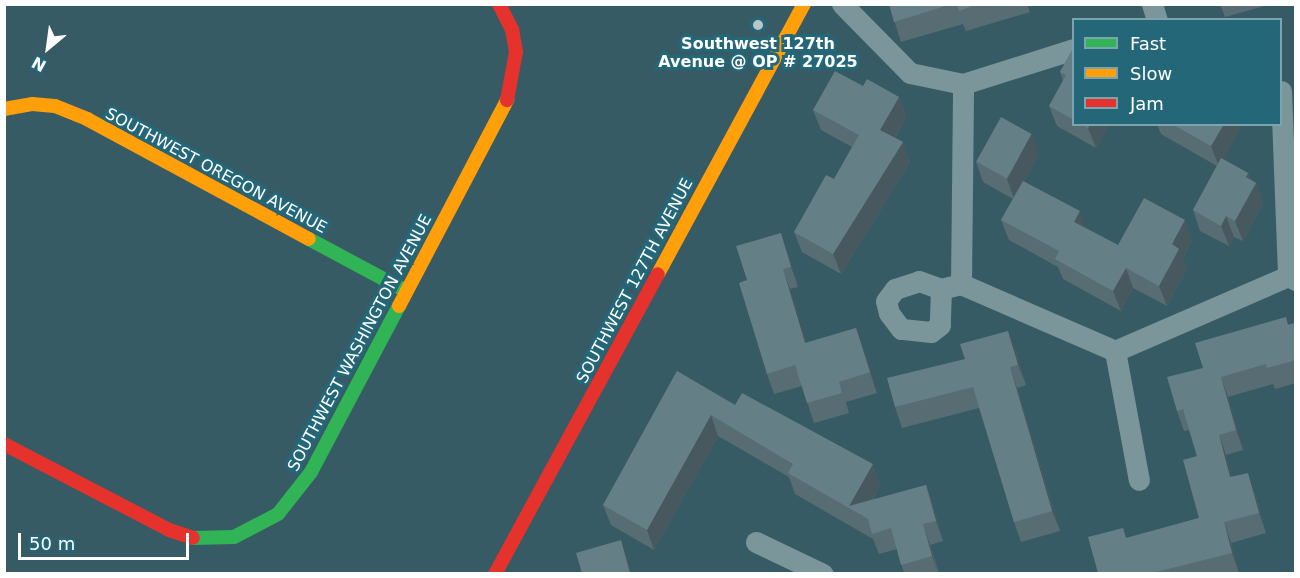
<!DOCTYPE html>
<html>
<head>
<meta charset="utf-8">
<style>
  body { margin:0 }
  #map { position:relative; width:1300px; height:578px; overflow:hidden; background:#375b64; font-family:"DejaVu Sans",sans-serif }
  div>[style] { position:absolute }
  .street>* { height:21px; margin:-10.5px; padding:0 10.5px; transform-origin:10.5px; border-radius:10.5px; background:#7b969b }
  .fast>* { height:14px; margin:-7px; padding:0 7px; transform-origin:7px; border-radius:7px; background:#30b455 }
  .slow>* { height:14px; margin:-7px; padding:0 7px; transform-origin:7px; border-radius:7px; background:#ff9f0a }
  .jam>* { height:14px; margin:-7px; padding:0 7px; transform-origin:7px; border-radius:7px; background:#e5322d }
  .wall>* { inset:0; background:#576d73 }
  .shaded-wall>* { inset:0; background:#47595e }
  .building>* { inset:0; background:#657f86; transform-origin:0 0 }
  .dots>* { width:16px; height:16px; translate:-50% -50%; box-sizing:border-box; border:3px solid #236778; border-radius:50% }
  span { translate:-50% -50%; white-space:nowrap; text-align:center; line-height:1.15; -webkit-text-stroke:6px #236778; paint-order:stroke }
  .poi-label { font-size:16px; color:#fff; font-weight:700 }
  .street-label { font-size:16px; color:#fff }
  .frame { position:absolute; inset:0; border:6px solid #fff; pointer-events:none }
  .legend { position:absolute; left:1072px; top:18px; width:210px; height:108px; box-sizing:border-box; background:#236778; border:2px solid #7ba4ae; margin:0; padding:8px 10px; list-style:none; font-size:18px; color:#fff }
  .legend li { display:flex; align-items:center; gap:12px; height:30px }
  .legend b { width:30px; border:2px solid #7ba4ae }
  .north { position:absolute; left:18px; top:18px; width:60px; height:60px; -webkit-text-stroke:4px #236778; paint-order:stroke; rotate:209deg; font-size:16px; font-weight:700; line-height:24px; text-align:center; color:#fff }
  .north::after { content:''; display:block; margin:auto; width:21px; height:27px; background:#fff; clip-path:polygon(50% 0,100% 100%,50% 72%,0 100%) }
  .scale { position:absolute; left:18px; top:533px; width:171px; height:27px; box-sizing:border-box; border:3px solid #fff; border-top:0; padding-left:8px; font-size:18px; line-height:21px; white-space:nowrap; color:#fff; -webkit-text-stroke:4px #236778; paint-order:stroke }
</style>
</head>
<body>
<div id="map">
  <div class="street">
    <i style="left:842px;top:4px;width:97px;rotate:45.4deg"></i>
    <i style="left:910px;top:73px;width:54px;rotate:11.7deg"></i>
    <i style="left:963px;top:84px;width:116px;rotate:-17.5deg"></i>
    <i style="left:1152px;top:4px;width:17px;rotate:73deg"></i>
    <i style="left:1281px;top:91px;width:185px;rotate:87.8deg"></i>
    <i style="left:961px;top:284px;width:168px;rotate:23.5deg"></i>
    <i style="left:1115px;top:351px;width:189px;rotate:-23.4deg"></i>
    <i style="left:1288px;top:276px;width:9px;rotate:27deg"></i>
    <i style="left:941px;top:289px;width:36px;rotate:92deg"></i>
    <i style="left:940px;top:325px;width:11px;rotate:142deg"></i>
    <i style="left:931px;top:332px;width:30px;rotate:-174deg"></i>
    <i style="left:901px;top:329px;width:20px;rotate:-127deg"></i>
    <i style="left:889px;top:313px;width:12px;rotate:-104deg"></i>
    <i style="left:886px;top:301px;width:15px;rotate:-53deg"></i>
    <i style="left:895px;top:289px;width:25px;rotate:-18deg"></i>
    <i style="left:919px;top:281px;width:23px;rotate:20deg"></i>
    <i style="left:941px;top:289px;width:21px;rotate:-14deg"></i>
    <i style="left:961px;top:284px;width:200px;rotate:-89.4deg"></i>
    <i style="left:1115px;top:351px;width:131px;rotate:79.5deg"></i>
    <i style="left:756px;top:542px;width:74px;rotate:25.5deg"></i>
  </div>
  <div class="fast">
    <i style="left:309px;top:239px;width:110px;rotate:28.2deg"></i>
    <i style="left:193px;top:538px;width:41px;rotate:-1.4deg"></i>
    <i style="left:234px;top:537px;width:50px;rotate:-27.6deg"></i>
    <i style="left:278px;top:514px;width:53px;rotate:-51.8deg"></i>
    <i style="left:311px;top:472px;width:188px;rotate:-62.1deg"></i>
  </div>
  <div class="slow">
    <i style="left:4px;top:109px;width:28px;rotate:-10deg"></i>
    <i style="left:32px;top:104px;width:23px;rotate:5deg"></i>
    <i style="left:55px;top:106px;width:35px;rotate:22deg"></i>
    <i style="left:87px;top:119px;width:252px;rotate:28.4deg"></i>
    <i style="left:658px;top:274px;width:307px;rotate:-61.6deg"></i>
    <i style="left:399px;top:306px;width:233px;rotate:-62.3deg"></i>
  </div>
  <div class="jam">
    <i style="left:499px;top:4px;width:28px;rotate:63deg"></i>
    <i style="left:512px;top:29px;width:23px;rotate:80deg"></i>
    <i style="left:516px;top:52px;width:49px;rotate:100.6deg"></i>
    <i style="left:4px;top:444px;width:186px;rotate:27.5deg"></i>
    <i style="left:169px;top:530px;width:25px;rotate:18deg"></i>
    <i style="left:495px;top:574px;width:341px;rotate:-61.5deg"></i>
  </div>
  <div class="wall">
    <i style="clip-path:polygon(889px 4px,1027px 4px,1030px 12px,966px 31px,963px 24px,901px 42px)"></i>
    <i style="clip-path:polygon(1220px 4px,1272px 4px,1225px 17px)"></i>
    <i style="clip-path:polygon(1074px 47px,1074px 124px,1109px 124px,1096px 148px,1057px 126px,1049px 106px,1063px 81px,1060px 72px)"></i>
    <i style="clip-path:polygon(863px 86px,899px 97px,906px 117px,895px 138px,903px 142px,910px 162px,841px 274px,802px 252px,794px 232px,834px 179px,852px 147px,821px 130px,813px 110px)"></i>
    <i style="clip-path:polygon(1157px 124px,1240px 124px,1241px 127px,1223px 159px,1248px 173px,1251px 180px,1256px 183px,1263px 203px,1243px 241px,1234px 237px,1229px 246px,1200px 231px,1193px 210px,1217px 166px,1161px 134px)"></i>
    <i style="clip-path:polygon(1039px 155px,1024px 181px,1086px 228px,1118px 245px,1192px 240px,1183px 258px,1187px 269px,1167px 306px,1133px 288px,1121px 311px,1063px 279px,1058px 267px,1009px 240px,1001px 220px,1013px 199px,983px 182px,976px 162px)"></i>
    <i style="clip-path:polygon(788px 254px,798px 287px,790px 289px,806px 343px,856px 328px,877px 393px,846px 402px,849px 413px,814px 423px,802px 386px,774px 394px,767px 374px,747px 280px)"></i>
    <i style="clip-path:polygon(1296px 323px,1296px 383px,1275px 389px,1273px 384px,1228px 397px,1243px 450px,1226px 455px,1232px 477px,1255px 493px,1266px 533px,1231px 543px,1239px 573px,1098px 573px,1123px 528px,1126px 538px,1199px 518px,1197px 456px,1189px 430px,1184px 431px,1177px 411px,1203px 368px,1289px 324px)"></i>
    <i style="clip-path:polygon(1016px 351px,1026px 385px,1017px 388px,1060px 531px,1021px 542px,1014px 522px,979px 408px,902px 428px,895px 407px)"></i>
    <i style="clip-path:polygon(677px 371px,735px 405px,880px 485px,872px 500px,926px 485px,933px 505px,943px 541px,930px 545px,939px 573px,904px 573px,897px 549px,879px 554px,873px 539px,795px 494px,789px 477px,718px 436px,654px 550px,611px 525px,603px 505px)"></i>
  </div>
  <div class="shaded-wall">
    <i style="clip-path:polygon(899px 97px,906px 117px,888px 150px,880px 130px)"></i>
    <i style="clip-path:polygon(1090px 124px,1109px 124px,1096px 148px,1088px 128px)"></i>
    <i style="clip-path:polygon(1224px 124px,1240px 124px,1241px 127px,1219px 167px,1211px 146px)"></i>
    <i style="clip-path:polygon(1032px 134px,1039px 155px,1014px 199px,1007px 179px)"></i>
    <i style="clip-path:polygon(903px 142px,910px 162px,841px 274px,833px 254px)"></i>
    <i style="clip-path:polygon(1248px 173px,1253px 187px,1256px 183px,1263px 203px,1243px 241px,1235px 221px,1246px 177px)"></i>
    <i style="clip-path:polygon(1080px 211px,1087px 232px,1074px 222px)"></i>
    <i style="clip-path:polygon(1226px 216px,1234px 237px,1229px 246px,1221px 226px)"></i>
    <i style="clip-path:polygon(1185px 220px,1192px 240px,1183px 258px,1187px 269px,1167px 306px,1159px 286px,1172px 244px)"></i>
    <i style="clip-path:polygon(781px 233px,788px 254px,798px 287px,791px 267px)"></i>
    <i style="clip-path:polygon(1126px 268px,1133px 288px,1121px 311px,1113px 291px)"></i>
    <i style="clip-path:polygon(783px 269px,790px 289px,813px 363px,805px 343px)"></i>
    <i style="clip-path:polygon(856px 328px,864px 348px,877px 393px,870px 372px)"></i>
    <i style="clip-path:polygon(1008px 331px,1016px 351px,1026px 385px,1018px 365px)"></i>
    <i style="clip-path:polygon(1010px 367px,1017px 388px,1060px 531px,1052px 511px)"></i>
    <i style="clip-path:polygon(1221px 377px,1228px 397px,1243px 450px,1236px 430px)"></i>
    <i style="clip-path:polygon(711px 415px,718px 436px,654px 550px,647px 530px)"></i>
    <i style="clip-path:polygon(1219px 435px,1226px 455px,1238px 497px,1230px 477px)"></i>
    <i style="clip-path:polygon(873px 464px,880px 485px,862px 516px,849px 506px)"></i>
    <i style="clip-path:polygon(1248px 473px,1255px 493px,1266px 533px,1259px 513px)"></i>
    <i style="clip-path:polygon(926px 485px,933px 505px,943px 541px,936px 521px)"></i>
    <i style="clip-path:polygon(1224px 522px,1231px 543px,1239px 573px,1232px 553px)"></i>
    <i style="clip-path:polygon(923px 524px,930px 545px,938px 573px,932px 556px)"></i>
    <i style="clip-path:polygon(621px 540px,632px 573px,630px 573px)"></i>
  </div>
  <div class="building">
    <i style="clip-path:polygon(889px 4px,952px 4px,894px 22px)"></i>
    <i style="clip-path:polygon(957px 4px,979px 4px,959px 11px)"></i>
    <i style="clip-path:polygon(1074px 47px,1074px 120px,1049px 106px,1066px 75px,1060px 72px)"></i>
    <i style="clip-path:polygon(835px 71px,863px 86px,867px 79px,899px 97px,880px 130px,903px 142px,833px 254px,794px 232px,826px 175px,834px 179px,859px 135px,813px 110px)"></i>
    <i style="left:1001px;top:117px;width:35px;height:51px;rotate:29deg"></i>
    <i style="clip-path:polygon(1082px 124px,1090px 124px,1088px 128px)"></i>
    <i style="clip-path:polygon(1172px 124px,1224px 124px,1211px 146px)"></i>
    <i style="clip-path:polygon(1221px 158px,1248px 173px,1246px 177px,1256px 183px,1235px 221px,1226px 216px,1221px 226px,1193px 210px)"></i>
    <i style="clip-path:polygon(1023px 181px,1080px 211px,1074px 222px,1118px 245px,1144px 198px,1185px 220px,1172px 244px,1179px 249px,1159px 286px,1126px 268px,1113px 291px,1055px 259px,1059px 251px,1001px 220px)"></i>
    <i style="clip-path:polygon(781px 233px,791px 267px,783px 269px,805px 343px,856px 328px,870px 372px,839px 382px,842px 393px,807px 403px,795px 365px,767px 374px,739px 283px,747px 280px,736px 246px)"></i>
    <i style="clip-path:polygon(1286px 317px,1288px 325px,1296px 323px,1296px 360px,1267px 368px,1266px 364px,1221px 377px,1236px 430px,1219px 435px,1230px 477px,1248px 473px,1259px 513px,1224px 522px,1232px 553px,1152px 573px,1133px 573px,1133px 572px,1125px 573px,1098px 573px,1088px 537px,1123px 528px,1126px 538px,1199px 518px,1183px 460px,1197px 456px,1183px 409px,1177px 411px,1167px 377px,1203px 368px,1195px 343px)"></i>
    <i style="clip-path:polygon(1008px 331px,1018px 365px,1010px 367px,1052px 511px,1014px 522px,973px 387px,895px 407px,887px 378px,965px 359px,960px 344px)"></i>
    <i style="clip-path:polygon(677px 371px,735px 405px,742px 393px,873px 464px,849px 506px,926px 485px,936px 521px,923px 524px,932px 556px,901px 565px,891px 528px,872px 534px,868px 519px,788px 473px,793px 464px,711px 415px,647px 530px,603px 505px)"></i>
    <i style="clip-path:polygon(621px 540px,630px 573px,582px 573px,576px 553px)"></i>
  </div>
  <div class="dots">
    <i style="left:758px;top:25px;background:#b9c6c9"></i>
  </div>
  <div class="poi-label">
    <span style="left:758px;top:53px">Southwest 127th<br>Avenue @ OP # 27025</span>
  </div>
  <div class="street-label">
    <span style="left:216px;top:171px;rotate:28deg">SOUTHWEST OREGON AVENUE</span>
    <span style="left:635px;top:281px;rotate:-62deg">SOUTHWEST 127TH AVENUE</span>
    <span style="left:360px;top:343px;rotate:-62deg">SOUTHWEST WASHINGTON AVENUE</span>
  </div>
  <div class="frame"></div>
  <ul class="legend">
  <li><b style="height:8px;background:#30b455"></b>Fast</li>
  <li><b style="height:8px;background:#ff9f0a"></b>Slow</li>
  <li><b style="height:8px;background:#e5322d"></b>Jam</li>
  </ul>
  <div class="north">N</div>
  <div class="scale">50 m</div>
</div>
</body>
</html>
